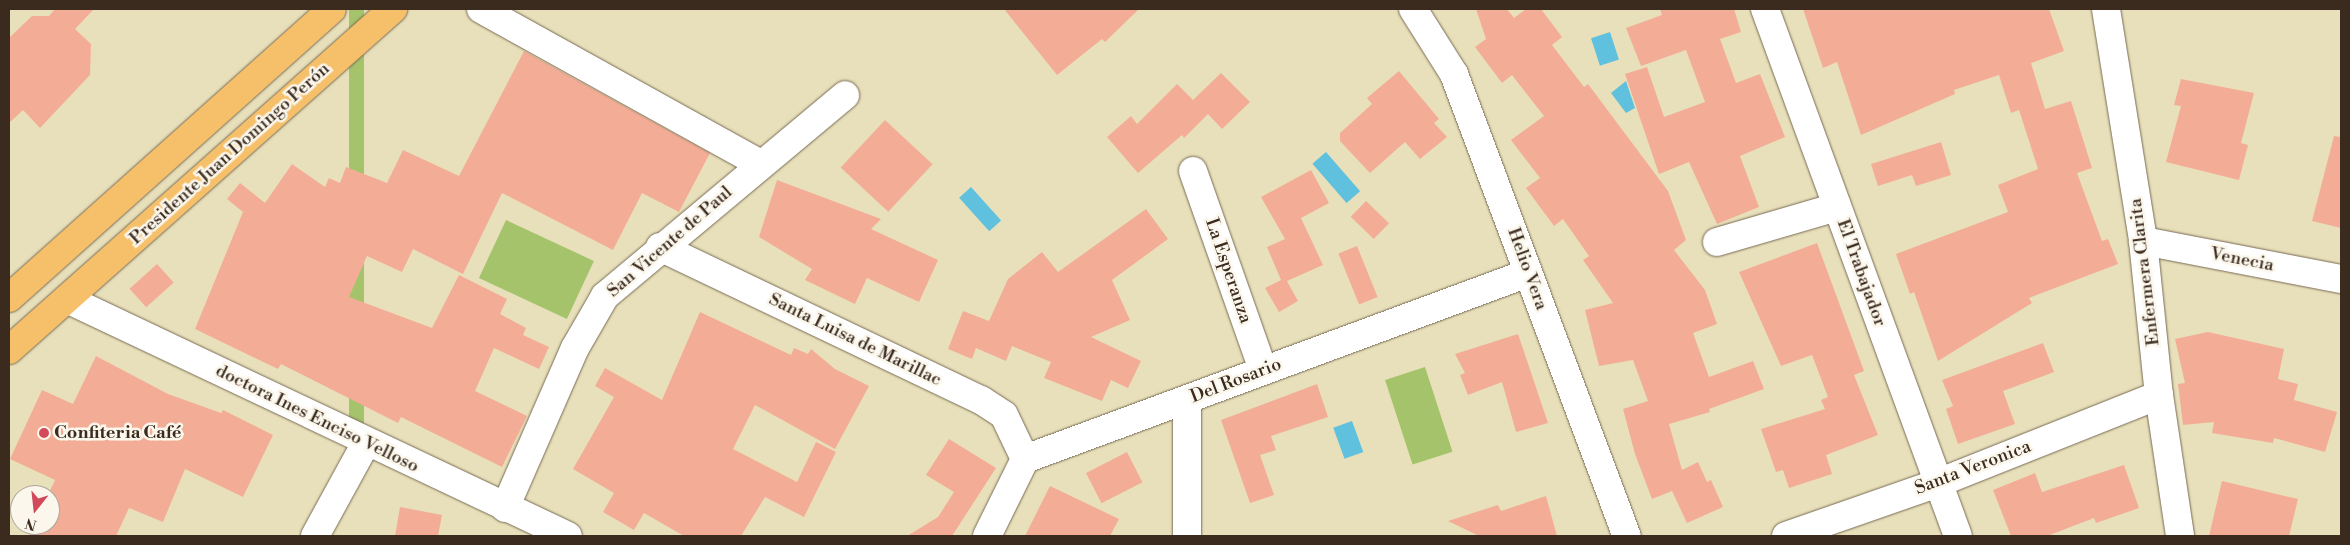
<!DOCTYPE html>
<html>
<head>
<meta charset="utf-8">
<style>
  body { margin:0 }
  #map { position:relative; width:2350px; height:545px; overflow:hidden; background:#e8e0ba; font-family:"Libre Bodoni",serif }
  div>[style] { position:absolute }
  .green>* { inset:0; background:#a5c36b; transform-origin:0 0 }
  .water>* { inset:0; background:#60c1de; transform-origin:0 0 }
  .building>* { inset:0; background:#f3ad97; transform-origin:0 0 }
  .roads { filter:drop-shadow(0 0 1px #786a55) drop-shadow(0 0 1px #786a55) }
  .minor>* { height:28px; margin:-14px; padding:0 14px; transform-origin:14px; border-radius:14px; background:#fff }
  .major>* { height:28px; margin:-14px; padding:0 14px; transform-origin:14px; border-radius:14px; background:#f6c06b }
  .dots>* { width:14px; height:14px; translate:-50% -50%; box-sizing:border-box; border:2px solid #fbf7ec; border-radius:50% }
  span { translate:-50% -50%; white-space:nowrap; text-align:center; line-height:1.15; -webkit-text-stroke:5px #fbf7ec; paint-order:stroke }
  .street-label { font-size:18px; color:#3b2a1e }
  .poi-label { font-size:18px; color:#3b2a1e; font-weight:700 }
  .left { translate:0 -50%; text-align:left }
  .frame { position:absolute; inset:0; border:10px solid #3b2a1e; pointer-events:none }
  .north { position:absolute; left:10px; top:485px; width:50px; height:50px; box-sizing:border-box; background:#fbf7ec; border:1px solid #aea59a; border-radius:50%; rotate:196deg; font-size:14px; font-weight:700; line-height:20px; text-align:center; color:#3b2a1e }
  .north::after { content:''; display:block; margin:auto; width:18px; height:22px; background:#d1495b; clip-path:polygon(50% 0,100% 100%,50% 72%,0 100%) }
</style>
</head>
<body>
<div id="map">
  <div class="green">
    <i style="left:349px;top:9px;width:15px;height:456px"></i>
    <i style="left:506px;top:220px;width:97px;height:64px;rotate:25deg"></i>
    <i style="left:1425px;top:367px;width:89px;height:42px;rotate:72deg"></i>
  </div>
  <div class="water">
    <i style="left:1610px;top:32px;width:29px;height:20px;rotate:72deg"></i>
    <i style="clip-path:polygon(1626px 81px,1635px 108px,1626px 113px,1611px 93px)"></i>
    <i style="left:1326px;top:152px;width:52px;height:18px;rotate:49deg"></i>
    <i style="left:971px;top:187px;width:45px;height:16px;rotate:48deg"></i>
    <i style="left:1352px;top:421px;width:33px;height:20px;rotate:70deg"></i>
  </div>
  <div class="building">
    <i style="clip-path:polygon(55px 9px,94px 9px,75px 29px,91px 44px,90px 75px,40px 128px,23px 110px,9px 123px,9px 38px,32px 16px,49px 16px)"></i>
    <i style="clip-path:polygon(1004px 9px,1139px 9px,1105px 42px,1102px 39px,1057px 75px)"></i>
    <i style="clip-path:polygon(1476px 9px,1507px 9px,1514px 18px,1526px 9px,1541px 9px,1562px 37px,1552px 45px,1584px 87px,1588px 84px,1668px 191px,1686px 240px,1674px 250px,1705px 290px,1717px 324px,1693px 333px,1709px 377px,1753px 361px,1764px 389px,1709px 409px,1710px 412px,1669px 424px,1682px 470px,1698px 462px,1707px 482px,1711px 480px,1723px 507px,1687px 523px,1672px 491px,1652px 499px,1635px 454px,1623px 409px,1648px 401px,1633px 360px,1599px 366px,1585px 310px,1613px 303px,1583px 260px,1589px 256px,1563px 219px,1554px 226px,1526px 188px,1540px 178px,1511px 140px,1544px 116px,1512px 75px,1502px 83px,1475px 47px,1486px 39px)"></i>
    <i style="clip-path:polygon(1660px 9px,1734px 9px,1741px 32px,1720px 39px,1736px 83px,1760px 74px,1785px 137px,1740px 156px,1759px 207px,1717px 224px,1689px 162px,1659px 174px,1625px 74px,1647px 67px,1664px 117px,1705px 102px,1686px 50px,1641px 66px,1626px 28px,1662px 15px)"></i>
    <i style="clip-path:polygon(1803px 9px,2049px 9px,2064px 51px,2031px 63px,2045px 109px,2071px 101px,2092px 168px,2077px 173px,2102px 241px,2108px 239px,2118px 264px,2029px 298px,2032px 303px,1938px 361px,1914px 292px,1910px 294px,1896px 254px,2008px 212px,1998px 185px,2038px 169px,2019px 110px,2011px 113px,1999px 75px,1954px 90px,1955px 94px,1861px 135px,1837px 62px,1823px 68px)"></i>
    <i style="clip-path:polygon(524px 51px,710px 153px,679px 212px,642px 193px,613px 250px,502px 193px,463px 274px,413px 249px,402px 272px,367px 256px,349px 297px,432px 328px,459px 275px,507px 299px,500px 314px,526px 328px,523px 335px,549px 347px,539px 369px,494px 348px,475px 391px,527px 416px,502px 467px,401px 417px,398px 423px,281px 364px,278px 369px,195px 329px,243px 212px,227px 199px,240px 183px,265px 203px,292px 164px,325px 187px,329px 178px,340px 183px,346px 167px,387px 183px,403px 150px,459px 176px)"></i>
    <i style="clip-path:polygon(1399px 71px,1439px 119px,1434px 123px,1447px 137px,1420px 159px,1405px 142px,1370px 173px,1340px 141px,1340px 133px,1372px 104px,1367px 98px)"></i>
    <i style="clip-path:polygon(1221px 73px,1250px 102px,1222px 129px,1208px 114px,1184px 138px,1182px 135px,1138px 173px,1107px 137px,1131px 116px,1137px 124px,1177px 84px,1193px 100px)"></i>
    <i style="clip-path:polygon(2181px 79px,2254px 93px,2241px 143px,2248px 145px,2239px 180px,2166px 162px,2181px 106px,2174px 105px)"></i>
    <i style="left:885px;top:120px;width:65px;height:65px;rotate:43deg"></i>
    <i style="clip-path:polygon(2334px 136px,2341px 137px,2341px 228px,2312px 221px)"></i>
    <i style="clip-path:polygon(1941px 142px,1951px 175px,1916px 186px,1912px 175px,1878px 186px,1871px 164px)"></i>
    <i style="clip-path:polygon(1311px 170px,1329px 203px,1301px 218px,1323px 265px,1287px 281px,1298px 301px,1279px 312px,1265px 288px,1281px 280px,1267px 247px,1285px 239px,1261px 197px)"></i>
    <i style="clip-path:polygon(777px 180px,881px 219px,871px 229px,938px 260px,919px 302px,867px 278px,855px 304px,805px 280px,812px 269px,759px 237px)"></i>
    <i style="left:1366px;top:201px;width:32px;height:22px;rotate:44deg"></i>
    <i style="clip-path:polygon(1146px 209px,1168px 239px,1112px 280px,1130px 320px,1091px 337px,1141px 361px,1128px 388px,1111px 380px,1102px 401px,1044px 378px,1051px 362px,1012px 346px,1006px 361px,976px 348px,972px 359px,948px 349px,963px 311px,989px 321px,1008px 279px,1042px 252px,1058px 272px)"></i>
    <i style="clip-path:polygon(1817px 243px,1864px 371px,1854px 375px,1878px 435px,1826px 455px,1832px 474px,1789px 488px,1783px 470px,1776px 472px,1761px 429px,1825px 409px,1821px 400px,1828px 397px,1812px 355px,1781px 366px,1739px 272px)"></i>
    <i style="left:1357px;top:246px;width:55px;height:20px;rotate:68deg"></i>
    <i style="left:157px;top:264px;width:25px;height:37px;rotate:48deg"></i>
    <i style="clip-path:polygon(700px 312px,791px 355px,794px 348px,808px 354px,811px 349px,835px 369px,869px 386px,835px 449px,755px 405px,733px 449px,797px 482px,816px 442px,836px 452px,804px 517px,765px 497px,741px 536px,684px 536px,644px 513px,634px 530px,603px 512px,614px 493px,573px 469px,614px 397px,595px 386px,605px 368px,662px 400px)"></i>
    <i style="clip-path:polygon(2208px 332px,2284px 349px,2278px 379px,2298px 384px,2294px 400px,2337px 412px,2325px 452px,2274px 438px,2273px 443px,2212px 433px,2214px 422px,2183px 425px,2178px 384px,2185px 383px,2175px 339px)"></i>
    <i style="clip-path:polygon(1518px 334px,1548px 423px,1516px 432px,1502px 382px,1468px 395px,1460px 375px,1465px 373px,1455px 354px)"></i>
    <i style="clip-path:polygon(2043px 343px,2054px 372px,2003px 391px,2015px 424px,1958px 444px,1946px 409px,1953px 406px,1942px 380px)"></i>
    <i style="clip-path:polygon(96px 356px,168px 394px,221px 413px,223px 410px,273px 435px,243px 497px,185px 469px,163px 522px,129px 508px,116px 536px,29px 536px,34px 525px,50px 525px,48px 495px,55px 480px,10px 459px,42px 390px,73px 404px)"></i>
    <i style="clip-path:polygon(1317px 384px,1328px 417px,1271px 436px,1276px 450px,1260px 455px,1274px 495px,1250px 503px,1221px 420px)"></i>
    <i style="clip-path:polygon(949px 439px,996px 468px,952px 536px,907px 536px,938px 517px,954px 492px,926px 475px)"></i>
    <i style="left:1127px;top:452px;width:34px;height:46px;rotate:63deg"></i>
    <i style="clip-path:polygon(2124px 465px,2139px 508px,2096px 523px,2094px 518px,2047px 536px,2011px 536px,1993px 490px,2035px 473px,2042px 492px)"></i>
    <i style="clip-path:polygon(2222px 481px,2298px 499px,2289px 536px,2209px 536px)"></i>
    <i style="clip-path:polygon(1050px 486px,1119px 519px,1110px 536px,1025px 536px)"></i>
    <i style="clip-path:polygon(1546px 496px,1557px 536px,1479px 536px,1448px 521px,1498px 505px,1501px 511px)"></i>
    <i style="clip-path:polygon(400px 507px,442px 515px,438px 536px,395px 536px)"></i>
  </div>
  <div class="roads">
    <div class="minor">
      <i style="left:481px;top:9px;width:320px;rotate:29deg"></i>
      <i style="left:1413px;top:9px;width:77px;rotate:57.8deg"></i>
      <i style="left:1454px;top:74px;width:493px;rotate:69.5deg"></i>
      <i style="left:1765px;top:9px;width:561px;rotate:69.89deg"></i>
      <i style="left:2106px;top:9px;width:235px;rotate:80.9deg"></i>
      <i style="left:2143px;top:241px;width:155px;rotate:84.1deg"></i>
      <i style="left:2159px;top:395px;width:143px;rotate:81.5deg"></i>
      <i style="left:1193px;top:171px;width:211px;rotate:70.6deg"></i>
      <i style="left:2143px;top:241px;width:202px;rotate:10.9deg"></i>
      <i style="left:1717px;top:242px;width:125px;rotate:-16.3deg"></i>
      <i style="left:660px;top:247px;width:356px;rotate:25.5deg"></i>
      <i style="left:981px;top:400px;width:27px;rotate:33deg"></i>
      <i style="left:1004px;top:415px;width:49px;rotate:64.5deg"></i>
      <i style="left:67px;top:299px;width:554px;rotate:25.32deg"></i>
      <i style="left:505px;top:508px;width:175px;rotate:-66.4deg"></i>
      <i style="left:575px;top:348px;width:60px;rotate:-60deg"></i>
      <i style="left:605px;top:296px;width:313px;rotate:-39.9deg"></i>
      <i style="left:315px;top:536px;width:106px;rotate:-61.3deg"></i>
      <i style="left:987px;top:536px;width:86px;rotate:-63.7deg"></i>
      <i style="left:1025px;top:459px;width:536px;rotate:-20.29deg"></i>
      <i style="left:1187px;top:536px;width:136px;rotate:-90deg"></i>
      <i style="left:1786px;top:536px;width:161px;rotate:-19.2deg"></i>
      <i style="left:1938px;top:483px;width:238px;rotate:-21.7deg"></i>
    </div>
    <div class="major">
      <i style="left:9px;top:298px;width:433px;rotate:-41.8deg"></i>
      <i style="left:9px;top:350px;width:514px;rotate:-41.61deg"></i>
    </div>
  </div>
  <div class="dots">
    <i style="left:44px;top:433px;background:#d1495b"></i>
  </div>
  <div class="street-label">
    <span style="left:230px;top:154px;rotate:-42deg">Presidente Juan Domingo Perón</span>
    <span style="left:670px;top:242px;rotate:-41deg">San Vicente de Paul</span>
    <span style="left:2242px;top:260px;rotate:11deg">Venecia</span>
    <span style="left:1527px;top:269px;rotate:70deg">Helio Vera</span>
    <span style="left:1228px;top:271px;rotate:71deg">La Esperanza</span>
    <span style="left:2145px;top:272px;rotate:-97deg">Enfermera Clarita</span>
    <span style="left:1861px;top:273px;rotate:70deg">El Trabajador</span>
    <span style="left:855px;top:340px;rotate:26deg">Santa Luisa de Marillac</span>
    <span style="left:1236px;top:381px;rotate:-21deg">Del Rosario</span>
    <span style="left:317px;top:419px;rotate:26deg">doctora Ines Enciso Velloso</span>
    <span style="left:1973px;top:468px;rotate:-21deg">Santa Veronica</span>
  </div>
  <div class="poi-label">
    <span class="left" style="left:54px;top:433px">Confiteria Café</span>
  </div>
  <div class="frame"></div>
  <div class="north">N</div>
</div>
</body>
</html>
